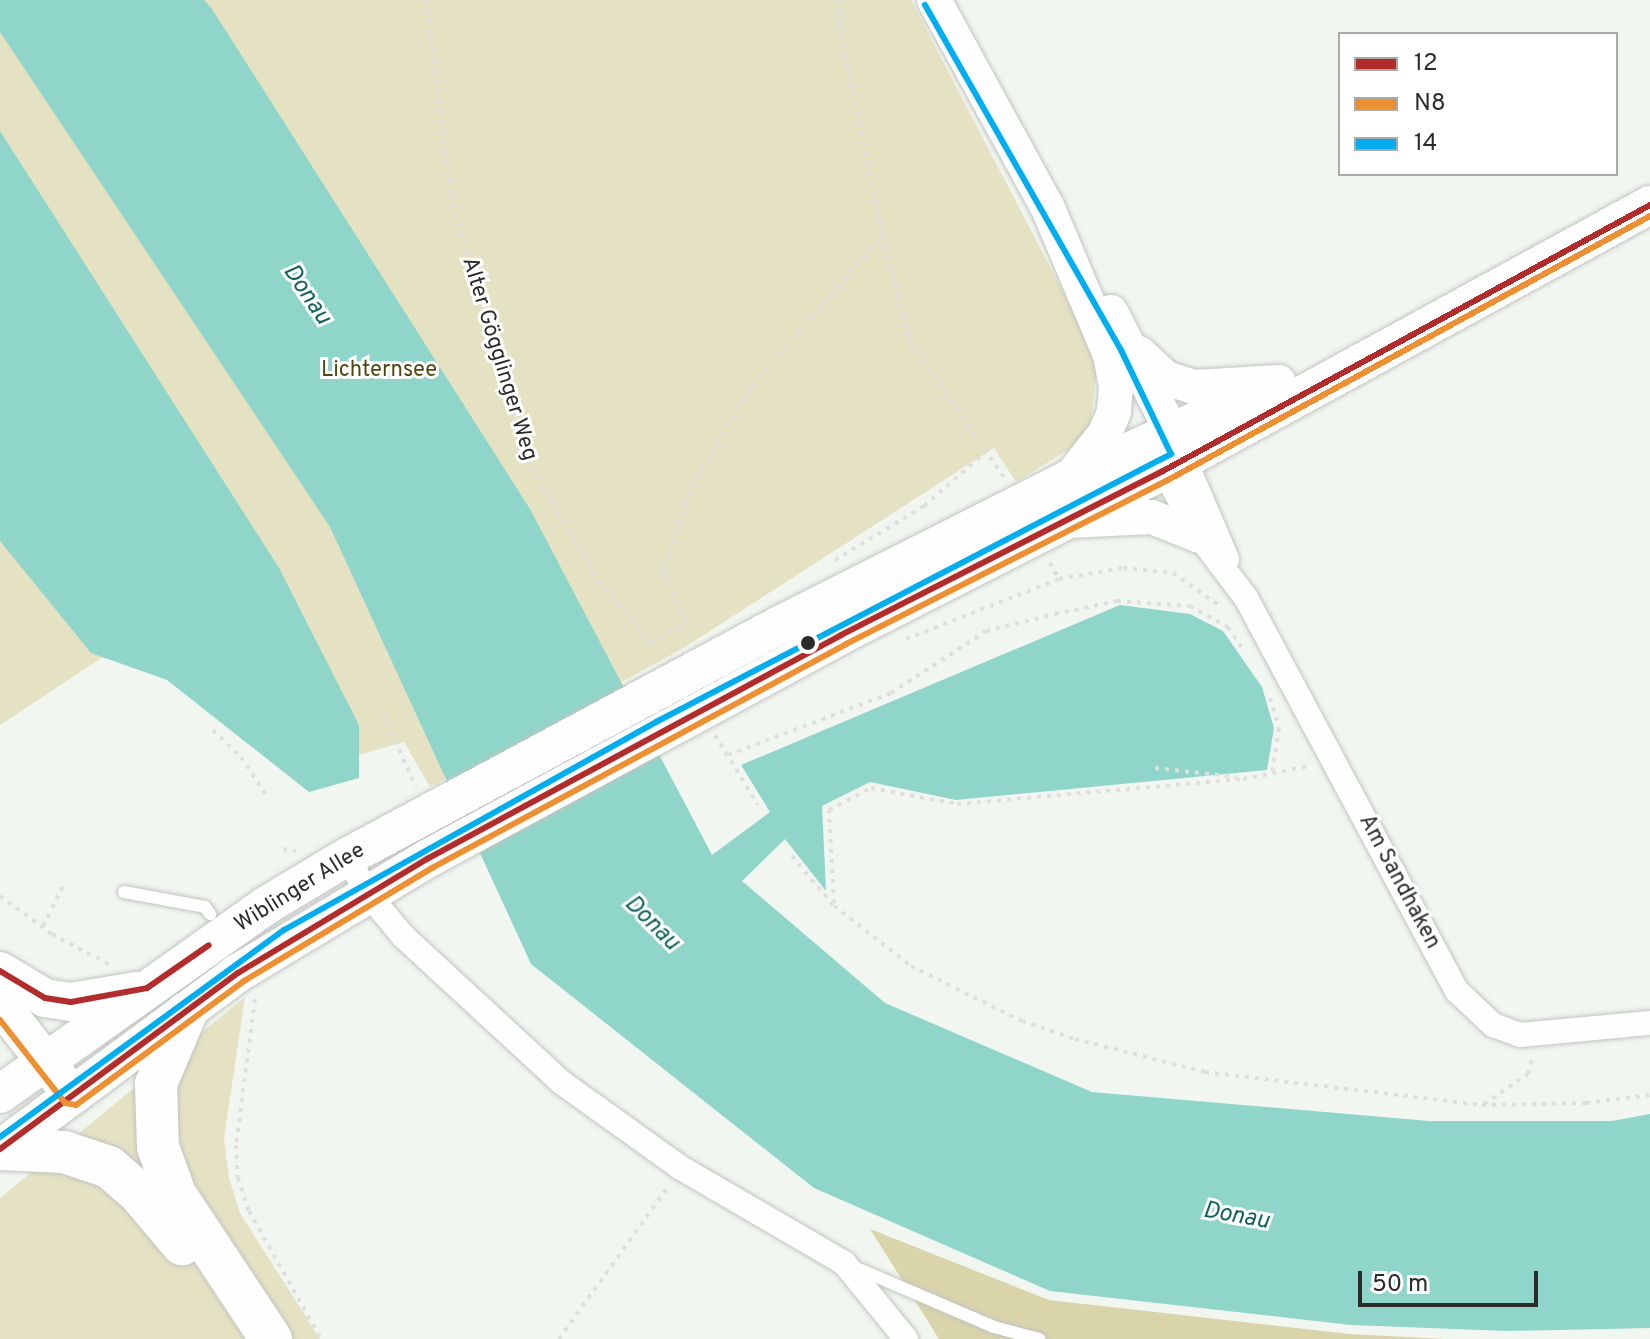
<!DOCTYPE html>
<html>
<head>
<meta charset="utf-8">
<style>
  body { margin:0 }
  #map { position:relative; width:1650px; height:1339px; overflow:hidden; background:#f2f6f1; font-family:Overpass,sans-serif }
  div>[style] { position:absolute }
  .green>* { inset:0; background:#e5e2c3 }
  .forest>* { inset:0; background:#d9d4aa }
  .water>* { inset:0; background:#90d5ca }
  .path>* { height:4px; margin-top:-2px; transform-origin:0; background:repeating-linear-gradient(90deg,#dedfde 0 4px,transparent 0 10px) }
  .roads { filter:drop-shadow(0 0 2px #c1c4c0) drop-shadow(0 0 2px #c1c4c0) }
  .lane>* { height:12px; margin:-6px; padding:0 6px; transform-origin:6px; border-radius:6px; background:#fdfefd }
  .street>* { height:24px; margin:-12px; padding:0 12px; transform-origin:12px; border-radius:12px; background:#fdfefd }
  .secondary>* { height:34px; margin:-17px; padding:0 17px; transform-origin:17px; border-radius:17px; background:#fdfefd }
  .primary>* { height:38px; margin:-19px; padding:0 19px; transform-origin:19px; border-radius:19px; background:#fdfefd }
  .highway>* { height:42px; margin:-21px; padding:0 21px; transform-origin:21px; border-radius:21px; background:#fdfefd }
  .bus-1>* { height:6px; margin:-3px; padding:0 3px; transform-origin:3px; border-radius:3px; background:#b22c2b }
  .bus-2>* { height:6px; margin:-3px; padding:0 3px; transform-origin:3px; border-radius:3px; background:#ed9033 }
  .bus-3>* { height:6px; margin:-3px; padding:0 3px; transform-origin:3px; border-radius:3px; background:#00adef }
  .dots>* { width:22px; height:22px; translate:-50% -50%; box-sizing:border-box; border:4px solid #fff; border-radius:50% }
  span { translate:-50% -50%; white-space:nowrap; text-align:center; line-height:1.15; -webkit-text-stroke:6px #fff; paint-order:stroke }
  .street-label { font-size:22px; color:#2a2c29 }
  .park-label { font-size:22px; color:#514810 }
  .water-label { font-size:24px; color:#11635a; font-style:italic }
  .legend { position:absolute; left:1338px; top:32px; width:280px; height:144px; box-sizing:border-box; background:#fff; border:2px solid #aaaba9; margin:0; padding:10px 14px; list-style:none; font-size:24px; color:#2a2c29 }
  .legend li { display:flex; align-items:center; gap:16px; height:40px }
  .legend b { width:40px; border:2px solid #aaaba9 }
  .scale { position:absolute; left:1358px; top:1271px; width:180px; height:36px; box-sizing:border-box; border:4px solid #2a2c29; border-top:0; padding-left:10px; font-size:24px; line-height:28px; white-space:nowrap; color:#2a2c29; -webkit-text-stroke:6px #fff; paint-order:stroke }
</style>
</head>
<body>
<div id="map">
  <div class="green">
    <i style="clip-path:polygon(0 0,911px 0,1098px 359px,1089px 437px,1016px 482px,994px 448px,682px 649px,430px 787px,404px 742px,289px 775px,124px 643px,0 725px)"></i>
    <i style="clip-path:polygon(245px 997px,224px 1138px,229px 1178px,240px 1213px,320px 1339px,0 1339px,0 1198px)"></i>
  </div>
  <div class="forest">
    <i style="clip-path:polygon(870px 1229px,1049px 1300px,1349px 1334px,1445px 1339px,939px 1339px)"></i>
  </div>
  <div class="water">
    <i style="clip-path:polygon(0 0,204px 0,212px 9px,530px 509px,712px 855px,770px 812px,741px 765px,1120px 605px,1190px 614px,1223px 631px,1262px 687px,1274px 728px,1267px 770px,956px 800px,870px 782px,822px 806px,826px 891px,785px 839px,742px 881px,885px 1003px,1092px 1092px,1429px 1121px,1612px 1121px,1650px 1114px,1650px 1328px,1507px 1331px,1351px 1325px,1050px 1291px,814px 1188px,531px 964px,330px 527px,0 32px)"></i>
    <i style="clip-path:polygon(0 131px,279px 568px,359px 725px,359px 778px,309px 792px,167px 680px,91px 653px,0 541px)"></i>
  </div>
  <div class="path">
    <i style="left:426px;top:0;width:196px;rotate:82.7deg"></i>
    <i style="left:451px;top:194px;width:148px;rotate:75.1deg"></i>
    <i style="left:489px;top:337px;width:138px;rotate:71.8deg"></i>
    <i style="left:532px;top:468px;width:130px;rotate:59.5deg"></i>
    <i style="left:598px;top:580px;width:82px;rotate:49.9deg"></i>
    <i style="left:651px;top:643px;width:41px;rotate:-31deg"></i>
    <i style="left:686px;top:622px;width:56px;rotate:-115.2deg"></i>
    <i style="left:662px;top:571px;width:99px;rotate:-69.9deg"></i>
    <i style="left:696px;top:478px;width:108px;rotate:-58.7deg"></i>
    <i style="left:752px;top:386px;width:198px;rotate:-49.1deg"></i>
    <i style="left:840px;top:0;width:24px;rotate:92deg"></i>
    <i style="left:839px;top:24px;width:216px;rotate:78.5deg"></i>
    <i style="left:882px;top:236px;width:110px;rotate:75.2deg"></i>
    <i style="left:910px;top:342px;width:168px;rotate:55.2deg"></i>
    <i style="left:835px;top:560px;width:104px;rotate:-31.2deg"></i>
    <i style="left:924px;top:506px;width:82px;rotate:-41.1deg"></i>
    <i style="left:1050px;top:563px;width:18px;rotate:61deg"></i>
    <i style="left:1059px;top:579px;width:65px;rotate:-9.8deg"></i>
    <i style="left:1123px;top:568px;width:50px;rotate:5.7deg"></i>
    <i style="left:1173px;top:573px;width:57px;rotate:35.1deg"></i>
    <i style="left:906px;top:639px;width:164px;rotate:-21.4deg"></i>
    <i style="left:1270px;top:698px;width:31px;rotate:73deg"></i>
    <i style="left:1279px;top:728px;width:46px;rotate:98.8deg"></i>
    <i style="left:383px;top:713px;width:81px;rotate:66deg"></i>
    <i style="left:213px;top:730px;width:39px;rotate:44deg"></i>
    <i style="left:241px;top:757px;width:49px;rotate:56.6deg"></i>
    <i style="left:715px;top:735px;width:82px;rotate:58.4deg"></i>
    <i style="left:728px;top:755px;width:174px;rotate:-20.8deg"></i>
    <i style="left:891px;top:693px;width:113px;rotate:-33.1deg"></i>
    <i style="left:986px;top:631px;width:71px;rotate:-13.8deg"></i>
    <i style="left:1055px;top:614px;width:63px;rotate:-11.8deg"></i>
    <i style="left:1117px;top:601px;width:73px;rotate:3.9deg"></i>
    <i style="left:1190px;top:606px;width:43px;rotate:28.9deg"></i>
    <i style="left:1228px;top:627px;width:30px;rotate:56deg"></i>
    <i style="left:1155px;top:768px;width:82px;rotate:6.3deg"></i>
    <i style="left:283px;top:849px;width:13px;rotate:9deg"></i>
    <i style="left:792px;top:856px;width:65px;rotate:50deg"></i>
    <i style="left:834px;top:906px;width:98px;rotate:37.9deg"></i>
    <i style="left:911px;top:966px;width:124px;rotate:26.4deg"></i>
    <i style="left:1022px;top:1021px;width:56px;rotate:18.8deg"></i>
    <i style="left:1075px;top:1039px;width:134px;rotate:14.2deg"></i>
    <i style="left:1205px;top:1072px;width:279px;rotate:6.8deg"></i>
    <i style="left:1482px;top:1105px;width:104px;rotate:-1.1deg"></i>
    <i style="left:1586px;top:1103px;width:64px;rotate:-7.1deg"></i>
    <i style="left:0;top:896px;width:64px;rotate:36.2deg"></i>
    <i style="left:52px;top:934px;width:66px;rotate:28.1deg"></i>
    <i style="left:834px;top:903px;width:93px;rotate:-93.1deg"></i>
    <i style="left:829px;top:810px;width:47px;rotate:-27.6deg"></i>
    <i style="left:871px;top:788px;width:87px;rotate:10.5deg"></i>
    <i style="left:957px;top:804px;width:287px;rotate:-5deg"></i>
    <i style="left:1243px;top:779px;width:68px;rotate:-11deg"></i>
    <i style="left:43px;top:926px;width:49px;rotate:-63.4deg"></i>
    <i style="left:255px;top:999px;width:147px;rotate:97.4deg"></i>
    <i style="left:236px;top:1145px;width:33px;rotate:87deg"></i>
    <i style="left:238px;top:1178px;width:35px;rotate:72deg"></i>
    <i style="left:249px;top:1211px;width:147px;rotate:60.6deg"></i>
    <i style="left:1484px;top:1104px;width:53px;rotate:-34.3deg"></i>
    <i style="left:1528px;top:1074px;width:18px;rotate:-74deg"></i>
    <i style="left:559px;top:1339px;width:186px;rotate:-54.4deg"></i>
  </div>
  <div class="roads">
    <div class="lane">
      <i style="left:124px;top:892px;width:82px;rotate:10.5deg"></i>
      <i style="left:205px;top:907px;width:9px;rotate:54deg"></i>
      <i style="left:854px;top:1267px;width:152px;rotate:23.2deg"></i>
      <i style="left:994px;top:1327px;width:47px;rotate:14.9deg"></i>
    </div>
    <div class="street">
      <i style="left:1157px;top:458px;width:89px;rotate:61.7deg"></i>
      <i style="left:1199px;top:536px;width:78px;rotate:52.8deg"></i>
      <i style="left:1246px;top:598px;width:446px;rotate:61.8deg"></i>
      <i style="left:1457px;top:991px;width:50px;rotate:43.4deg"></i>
      <i style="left:1493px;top:1025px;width:29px;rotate:20deg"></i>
      <i style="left:1520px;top:1035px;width:131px;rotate:-5.3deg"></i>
      <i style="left:1184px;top:458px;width:110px;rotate:66.9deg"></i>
      <i style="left:347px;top:857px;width:43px;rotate:60.4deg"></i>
      <i style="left:368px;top:894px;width:56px;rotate:50.1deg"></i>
      <i style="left:404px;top:937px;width:214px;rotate:42.7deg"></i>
      <i style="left:561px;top:1082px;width:148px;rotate:35.6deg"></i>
      <i style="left:681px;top:1168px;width:189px;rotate:30.2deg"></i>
      <i style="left:844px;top:1263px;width:98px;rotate:50.8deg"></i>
    </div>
    <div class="secondary">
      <i style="left:934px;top:0;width:235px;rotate:61.3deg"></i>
      <i style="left:1047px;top:206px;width:162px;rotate:67.1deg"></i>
      <i style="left:1110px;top:355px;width:33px;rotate:79deg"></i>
      <i style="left:1116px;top:387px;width:25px;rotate:95deg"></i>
      <i style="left:1114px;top:412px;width:23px;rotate:113deg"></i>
      <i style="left:1105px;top:433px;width:58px;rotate:128deg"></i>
      <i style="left:1111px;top:312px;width:159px;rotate:63.1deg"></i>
      <i style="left:1139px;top:353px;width:37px;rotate:43deg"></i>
      <i style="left:1166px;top:378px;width:29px;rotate:18deg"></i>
      <i style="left:1194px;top:387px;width:85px;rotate:-3.4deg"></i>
      <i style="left:1070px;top:521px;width:82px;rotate:-2.8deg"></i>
      <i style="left:1152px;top:517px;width:51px;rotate:22deg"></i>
    </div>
    <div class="primary">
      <i style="left:0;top:971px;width:52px;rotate:31deg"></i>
      <i style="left:45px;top:998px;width:26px;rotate:9deg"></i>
      <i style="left:71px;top:1002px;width:66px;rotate:-9.6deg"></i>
      <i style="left:0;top:1004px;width:98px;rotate:51.6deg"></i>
      <i style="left:0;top:1094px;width:327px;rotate:-35.3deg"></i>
      <i style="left:267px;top:905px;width:93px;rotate:-31deg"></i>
      <i style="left:347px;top:857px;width:491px;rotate:-28.2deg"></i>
      <i style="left:780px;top:625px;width:324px;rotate:-26.8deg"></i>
      <i style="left:1069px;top:479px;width:211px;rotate:-24.6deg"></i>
      <i style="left:0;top:1149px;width:296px;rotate:-36.5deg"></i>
      <i style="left:238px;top:973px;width:221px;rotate:-31.1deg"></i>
      <i style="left:427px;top:859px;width:471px;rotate:-28.4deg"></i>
      <i style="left:841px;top:635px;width:361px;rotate:-27deg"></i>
      <i style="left:1163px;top:471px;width:555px;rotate:-28.64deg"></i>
    </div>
    <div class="highway">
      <i style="left:186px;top:1013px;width:77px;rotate:112.9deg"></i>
      <i style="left:156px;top:1084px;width:63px;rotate:88.2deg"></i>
      <i style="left:158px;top:1147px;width:50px;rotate:70.1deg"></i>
      <i style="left:175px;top:1194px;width:174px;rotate:56.5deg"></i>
      <i style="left:0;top:1149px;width:64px;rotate:2.7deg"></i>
      <i style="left:64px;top:1152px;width:47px;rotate:18.4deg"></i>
      <i style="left:109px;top:1167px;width:40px;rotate:41deg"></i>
      <i style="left:139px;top:1193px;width:67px;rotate:49.9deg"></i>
    </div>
  </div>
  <div class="bus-1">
    <i style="left:0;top:971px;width:52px;rotate:31deg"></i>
    <i style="left:45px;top:998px;width:26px;rotate:9deg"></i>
    <i style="left:71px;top:1002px;width:77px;rotate:-10.4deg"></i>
    <i style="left:147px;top:988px;width:75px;rotate:-34.7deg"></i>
    <i style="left:0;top:1149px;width:296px;rotate:-36.5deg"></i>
    <i style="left:238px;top:973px;width:221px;rotate:-31.1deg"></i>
    <i style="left:427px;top:859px;width:471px;rotate:-28.4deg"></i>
    <i style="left:841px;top:635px;width:361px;rotate:-27deg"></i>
    <i style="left:1163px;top:471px;width:555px;rotate:-28.64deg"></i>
  </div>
  <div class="bus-2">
    <i style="left:0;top:1020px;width:105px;rotate:51.9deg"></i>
    <i style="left:65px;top:1103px;width:11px;rotate:10deg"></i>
    <i style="left:76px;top:1105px;width:209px;rotate:-36.4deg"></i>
    <i style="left:244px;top:981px;width:219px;rotate:-31deg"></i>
    <i style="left:432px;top:868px;width:471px;rotate:-28.4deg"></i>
    <i style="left:846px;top:644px;width:361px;rotate:-27deg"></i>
    <i style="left:1168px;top:480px;width:550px;rotate:-28.71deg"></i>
  </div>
  <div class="bus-3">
    <i style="left:0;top:1137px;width:351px;rotate:-36.1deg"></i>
    <i style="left:284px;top:930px;width:426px;rotate:-29.2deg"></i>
    <i style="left:656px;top:722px;width:581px;rotate:-27.49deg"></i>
    <i style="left:1171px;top:454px;width:115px;rotate:-115.7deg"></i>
    <i style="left:1121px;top:350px;width:397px;rotate:-119.6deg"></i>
  </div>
  <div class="dots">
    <i style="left:808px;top:643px;background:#2a2c29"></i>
  </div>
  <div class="street-label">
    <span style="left:499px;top:359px;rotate:73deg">Alter Gögglinger Weg</span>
    <span style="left:1399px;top:882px;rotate:62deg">Am Sandhaken</span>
    <span style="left:300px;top:888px;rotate:-32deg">Wiblinger Allee</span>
  </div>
  <div class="park-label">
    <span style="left:379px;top:371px">Lichternsee</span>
  </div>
  <div class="water-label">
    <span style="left:306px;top:295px;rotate:56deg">Donau</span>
    <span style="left:651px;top:924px;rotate:45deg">Donau</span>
    <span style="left:1236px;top:1217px;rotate:10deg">Donau</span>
  </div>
  <ul class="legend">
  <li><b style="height:10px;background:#b22c2b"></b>12</li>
  <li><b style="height:10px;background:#ed9033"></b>N8</li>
  <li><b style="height:10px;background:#00adef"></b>14</li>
  </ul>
  <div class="scale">50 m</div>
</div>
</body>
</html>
